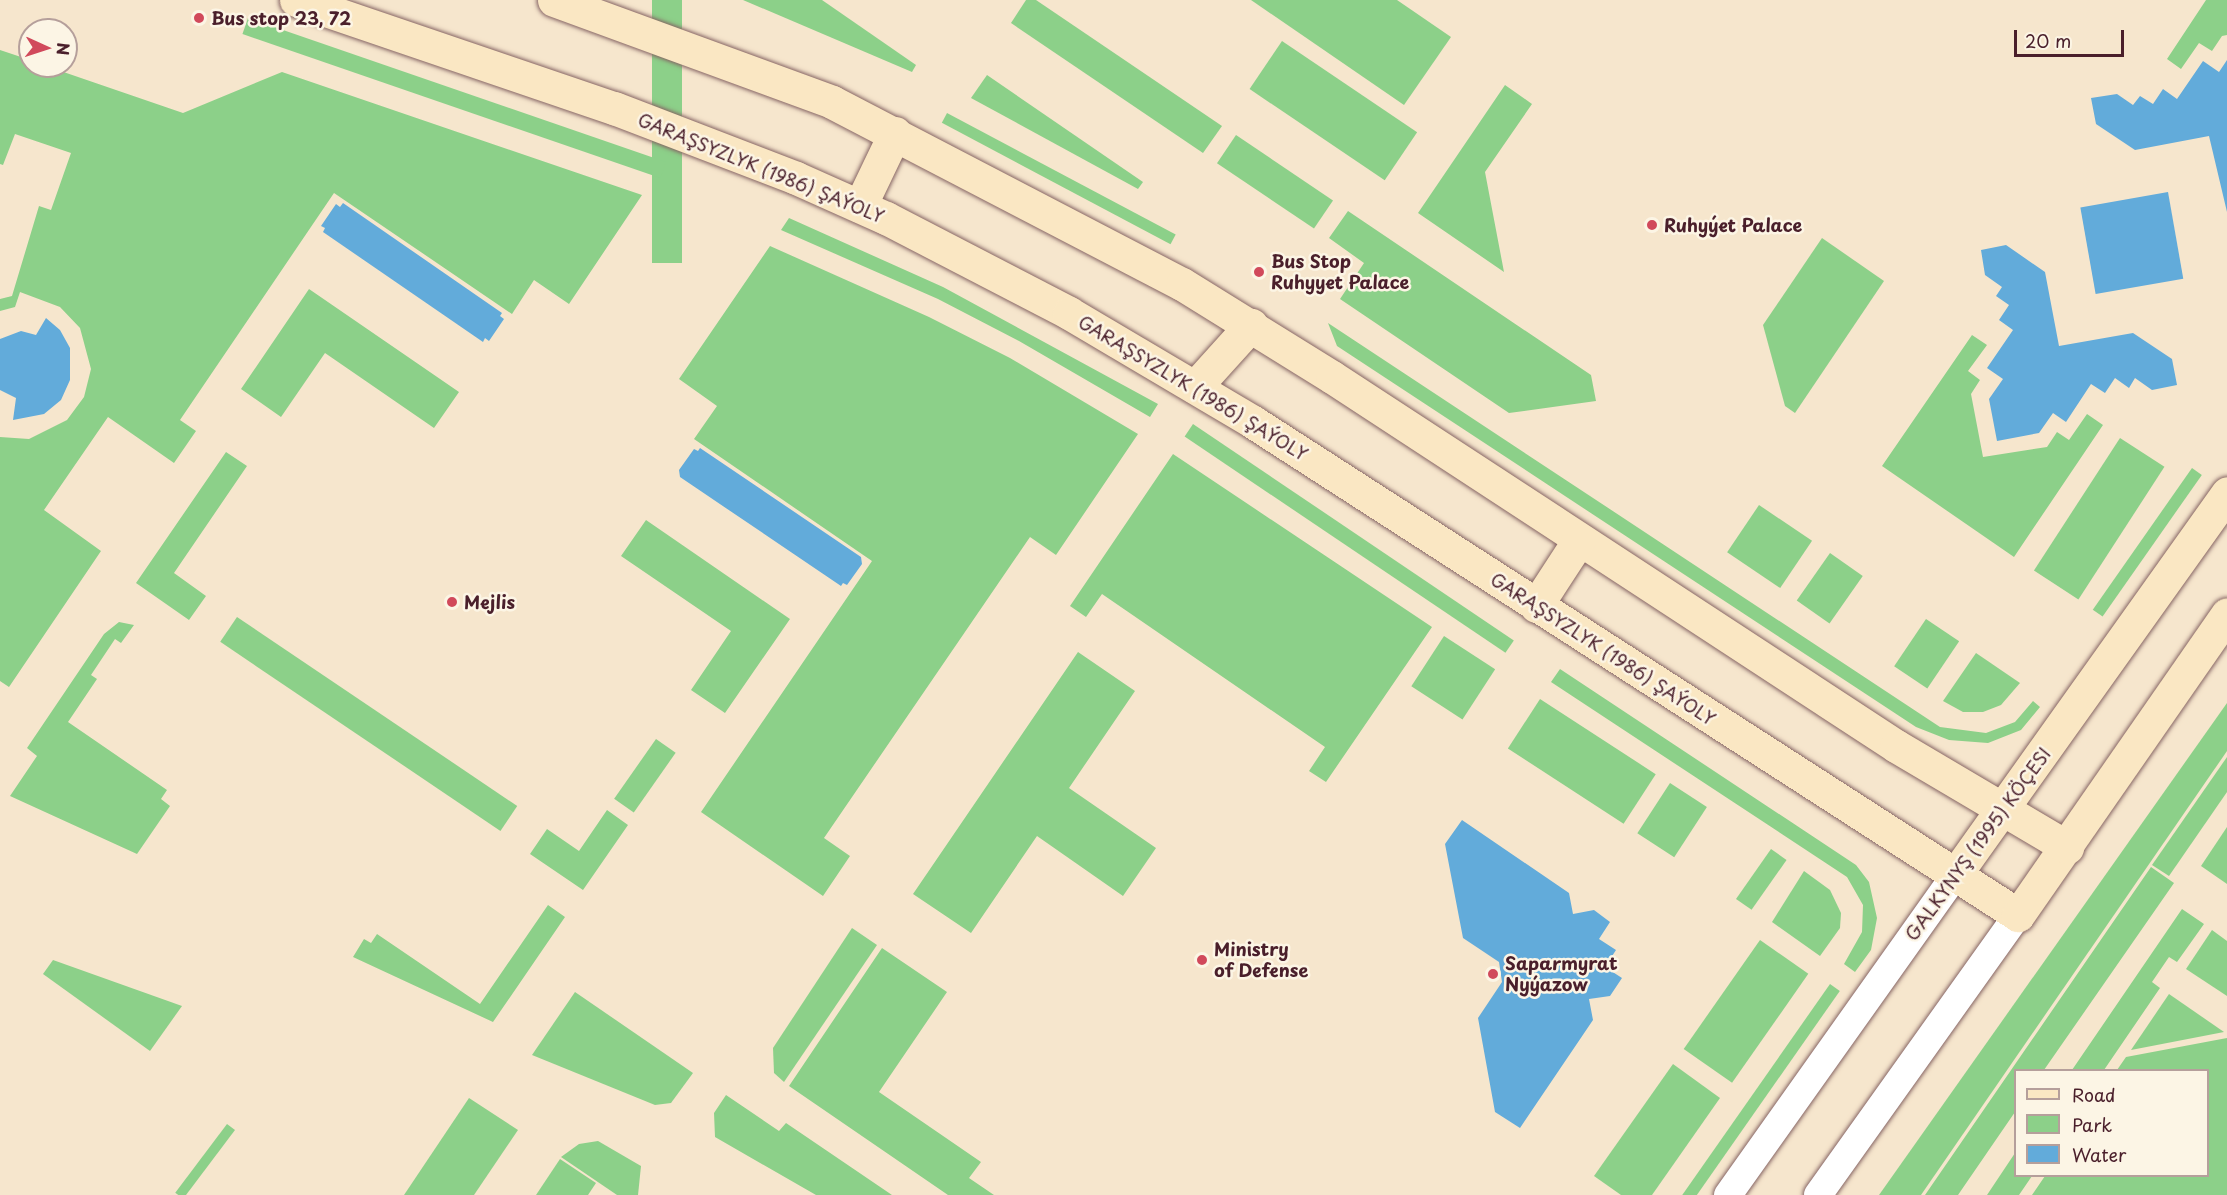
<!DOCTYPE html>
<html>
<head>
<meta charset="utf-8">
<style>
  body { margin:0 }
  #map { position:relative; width:2227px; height:1195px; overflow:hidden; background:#f6e6cd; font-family:"Playpen Sans",sans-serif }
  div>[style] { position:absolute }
  .green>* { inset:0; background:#8cd089; transform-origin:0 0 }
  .water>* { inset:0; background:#62abda; transform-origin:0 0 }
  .roads { filter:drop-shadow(0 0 2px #866564) drop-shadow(0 0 2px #866564) }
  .street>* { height:28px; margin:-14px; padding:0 14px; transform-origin:14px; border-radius:14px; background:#fff }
  .secondary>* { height:33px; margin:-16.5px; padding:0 16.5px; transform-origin:16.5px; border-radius:16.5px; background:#fae7c3 }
  .dots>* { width:16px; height:16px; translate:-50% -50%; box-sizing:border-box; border:3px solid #fcf5e5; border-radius:50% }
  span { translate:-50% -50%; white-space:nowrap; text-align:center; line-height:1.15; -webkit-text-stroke:5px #fcf5e5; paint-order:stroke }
  .poi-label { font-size:18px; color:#4a1f2b; font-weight:700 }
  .left { translate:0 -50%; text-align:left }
  .street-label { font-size:18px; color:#4a1f2b }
  .legend { position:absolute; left:2014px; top:1069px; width:195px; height:108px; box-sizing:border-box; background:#fcf5e5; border:2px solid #b59f9b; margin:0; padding:8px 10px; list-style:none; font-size:18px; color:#4a1f2b }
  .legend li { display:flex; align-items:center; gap:12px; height:30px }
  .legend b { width:30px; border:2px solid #b59f9b }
  .north { position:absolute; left:18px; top:18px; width:60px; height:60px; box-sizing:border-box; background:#fcf5e5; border:2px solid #b59f9b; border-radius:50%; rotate:93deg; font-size:16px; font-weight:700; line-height:24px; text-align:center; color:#4a1f2b }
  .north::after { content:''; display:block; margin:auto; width:21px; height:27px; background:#d1495b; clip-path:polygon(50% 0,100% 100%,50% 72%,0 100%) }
  .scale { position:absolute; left:2014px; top:30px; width:110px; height:27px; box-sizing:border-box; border:3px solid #4a1f2b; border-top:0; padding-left:8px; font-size:18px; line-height:21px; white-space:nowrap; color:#4a1f2b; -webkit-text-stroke:4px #fcf5e5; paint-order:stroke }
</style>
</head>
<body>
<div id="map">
  <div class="green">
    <i style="left:652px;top:0;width:30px;height:263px"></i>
    <i style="clip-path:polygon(743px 0,822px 0,916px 65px,912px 72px)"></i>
    <i style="clip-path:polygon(1026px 0,1036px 0,1222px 126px,1203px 153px,1011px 23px)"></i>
    <i style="clip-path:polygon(1251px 0,1397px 0,1451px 37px,1404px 105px)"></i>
    <i style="clip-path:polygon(2206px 0,2227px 0,2227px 35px,2222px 36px,2212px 51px,2199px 43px,2181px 69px,2167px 59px)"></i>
    <i style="left:248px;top:18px;width:442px;height:17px;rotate:19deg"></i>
    <i style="left:1282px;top:41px;width:163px;height:58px;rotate:34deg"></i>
    <i style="clip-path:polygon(0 50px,30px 60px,30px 66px,46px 66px,183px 113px,282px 72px,642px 195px,569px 304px,534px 280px,512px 314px,334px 193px,180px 420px,196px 431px,174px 463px,108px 417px,44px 510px,101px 551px,9px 687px,0 681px,0 437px,29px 439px,67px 420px,84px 397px,91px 369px,80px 328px,60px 307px,20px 292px,15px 307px,0 311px,0 299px,12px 296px,39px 206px,51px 210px,71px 153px,15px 134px,3px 165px,0 164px)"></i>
    <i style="clip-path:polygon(987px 75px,1143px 182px,1138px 189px,971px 98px)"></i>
    <i style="clip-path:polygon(1505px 85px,1532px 104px,1485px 172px,1504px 272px,1418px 213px)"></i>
    <i style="left:947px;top:113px;width:259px;height:11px;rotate:28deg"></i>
    <i style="left:1236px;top:135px;width:117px;height:34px;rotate:34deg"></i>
    <i style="clip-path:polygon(1348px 211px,1591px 375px,1596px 401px,1509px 413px,1340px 299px,1364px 263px,1329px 238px)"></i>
    <i style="clip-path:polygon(789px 218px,943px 287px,1158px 404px,1150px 417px,1019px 341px,938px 299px,781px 230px)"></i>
    <i style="clip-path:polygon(1822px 238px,1884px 281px,1795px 413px,1785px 406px,1763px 325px)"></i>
    <i style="clip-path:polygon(770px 246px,929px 317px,1010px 358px,1138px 434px,1056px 555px,1030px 537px,824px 838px,850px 856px,823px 896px,701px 812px,872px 561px,694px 439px,717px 406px,679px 379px)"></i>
    <i style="clip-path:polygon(309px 289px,459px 392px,434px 428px,325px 353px,281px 417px,241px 389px)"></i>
    <i style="clip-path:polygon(1328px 323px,1940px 727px,1986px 733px,2015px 722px,2033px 701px,2040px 707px,2021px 730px,1988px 743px,1949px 740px,1916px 727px,1337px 346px)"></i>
    <i style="clip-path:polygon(1972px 335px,1987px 345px,1968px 371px,1980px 380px,1971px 394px,1983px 457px,2047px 447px,2057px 432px,2069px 440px,2087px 414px,2103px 425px,2014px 557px,1882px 466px)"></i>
    <i style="left:1193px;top:424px;width:387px;height:15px;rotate:34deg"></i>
    <i style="left:2120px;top:438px;width:53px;height:158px;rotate:33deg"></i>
    <i style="clip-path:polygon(226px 452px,247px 466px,174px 573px,206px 596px,189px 620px,136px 583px)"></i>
    <i style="clip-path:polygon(1173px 454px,1432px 627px,1326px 782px,1309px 771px,1325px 747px,1102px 594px,1086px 617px,1070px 606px)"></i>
    <i style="left:2192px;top:468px;width:12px;height:173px;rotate:35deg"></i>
    <i style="left:1759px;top:505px;width:64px;height:57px;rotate:34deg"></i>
    <i style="clip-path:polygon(646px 520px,790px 619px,725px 713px,691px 690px,731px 631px,621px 556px)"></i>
    <i style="left:1830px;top:553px;width:40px;height:58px;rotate:35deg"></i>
    <i style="left:237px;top:617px;width:338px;height:30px;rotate:34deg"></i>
    <i style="left:1926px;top:619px;width:40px;height:57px;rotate:34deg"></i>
    <i style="clip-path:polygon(119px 622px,134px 625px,121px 643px,115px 639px,91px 675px,97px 679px,68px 722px,167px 790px,161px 799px,170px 806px,137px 854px,10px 796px,37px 756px,27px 748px,104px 634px)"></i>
    <i style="left:1444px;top:636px;width:61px;height:60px;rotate:33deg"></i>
    <i style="clip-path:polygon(1078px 652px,1135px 691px,1069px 788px,1156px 848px,1123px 896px,1037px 836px,971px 933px,913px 894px)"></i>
    <i style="clip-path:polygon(1976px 653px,2020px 683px,2001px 705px,1983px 712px,1963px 712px,1943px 701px)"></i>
    <i style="clip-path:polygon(1560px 669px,1856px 865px,1869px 882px,1877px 918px,1871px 950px,1855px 972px,1844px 964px,1862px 932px,1863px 905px,1847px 877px,1551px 682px)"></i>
    <i style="left:1540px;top:699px;width:138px;height:59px;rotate:33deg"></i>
    <i style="clip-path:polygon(2227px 703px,2227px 751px,1921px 1195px,1879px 1195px)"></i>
    <i style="left:656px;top:739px;width:24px;height:73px;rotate:35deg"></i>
    <i style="clip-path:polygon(2227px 757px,2227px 792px,2169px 876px,2152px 865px)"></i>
    <i style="left:1670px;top:783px;width:44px;height:60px;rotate:33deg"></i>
    <i style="clip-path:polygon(607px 810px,628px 825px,583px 890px,530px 854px,547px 829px,579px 851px)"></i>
    <i style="clip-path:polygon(2227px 827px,2227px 884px,2201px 866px)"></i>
    <i style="left:1771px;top:849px;width:19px;height:61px;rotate:35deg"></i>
    <i style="clip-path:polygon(2151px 867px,2174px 883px,2044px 1070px,2016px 1070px,2015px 1112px,1958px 1195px,1925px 1195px)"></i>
    <i style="clip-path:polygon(1804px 871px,1830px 890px,1841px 913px,1840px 928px,1820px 956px,1772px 922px)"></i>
    <i style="clip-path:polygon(548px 905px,565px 917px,493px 1022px,353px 957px,364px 939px,371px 943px,377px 934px,480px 1004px)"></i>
    <i style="clip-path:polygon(2182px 909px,2204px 924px,2177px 962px,2169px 957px,2152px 982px,2160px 988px,2104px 1070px,2072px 1070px)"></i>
    <i style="clip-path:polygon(852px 928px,877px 945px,784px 1082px,774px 1073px,773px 1048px)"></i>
    <i style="clip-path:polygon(2212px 930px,2227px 941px,2227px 996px,2186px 969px)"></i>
    <i style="left:1760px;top:940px;width:59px;height:133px;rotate:35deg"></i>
    <i style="clip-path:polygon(882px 948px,947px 992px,879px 1092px,981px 1162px,969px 1178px,994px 1195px,948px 1195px,789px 1086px)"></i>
    <i style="clip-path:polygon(53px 960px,182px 1006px,150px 1051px,43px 974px)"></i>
    <i style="left:1830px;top:984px;width:12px;height:258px;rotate:35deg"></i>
    <i style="clip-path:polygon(575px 992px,693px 1073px,671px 1103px,655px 1105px,532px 1055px)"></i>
    <i style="clip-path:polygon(2169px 994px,2224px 1032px,2131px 1050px)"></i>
    <i style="clip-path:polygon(2227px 1038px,2227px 1195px,2032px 1195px,2045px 1176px,2208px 1176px,2208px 1070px,2117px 1070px,2126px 1057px)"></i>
    <i style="clip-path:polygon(1673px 1064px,1720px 1098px,1652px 1195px,1621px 1195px,1594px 1176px)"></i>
    <i style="clip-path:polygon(726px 1095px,779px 1131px,786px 1123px,892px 1195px,816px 1195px,715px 1137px,714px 1113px)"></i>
    <i style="clip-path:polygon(469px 1098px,518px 1130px,474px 1195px,404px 1195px)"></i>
    <i style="left:227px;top:1124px;width:10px;height:86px;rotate:37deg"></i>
    <i style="clip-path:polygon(598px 1141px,641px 1166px,638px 1195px,617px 1195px,561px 1157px,579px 1144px)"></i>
    <i style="clip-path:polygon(2015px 1153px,2016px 1176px,2032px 1176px,2019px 1195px,1987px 1195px)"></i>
    <i style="clip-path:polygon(560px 1159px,596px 1183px,588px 1195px,536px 1195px)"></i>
  </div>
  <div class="water">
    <i style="clip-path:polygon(2227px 60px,2227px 212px,2209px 136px,2135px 150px,2096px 124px,2091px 98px,2117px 94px,2133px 105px,2140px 96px,2153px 104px,2163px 89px,2177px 99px,2203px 61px,2219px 72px)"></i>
    <i style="left:2168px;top:192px;width:88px;height:89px;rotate:80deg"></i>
    <i style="clip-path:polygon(343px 203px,502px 313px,500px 316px,504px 319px,489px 341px,485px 338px,483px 342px,323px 232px,325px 228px,321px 226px,336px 204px,340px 207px)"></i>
    <i style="clip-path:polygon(2006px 245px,2045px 272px,2059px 346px,2133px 333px,2172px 359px,2177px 385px,2152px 390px,2135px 378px,2129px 388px,2115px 378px,2105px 393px,2091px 384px,2066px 422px,2053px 413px,2039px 433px,1997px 441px,1989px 399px,2003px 379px,1987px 368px,2013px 330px,1999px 320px,2009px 305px,1996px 296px,2002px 287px,1985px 275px,1981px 250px)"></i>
    <i style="clip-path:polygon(46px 318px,60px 330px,70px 348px,70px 380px,61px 400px,44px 414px,13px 420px,16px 398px,0 390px,0 339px,21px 331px,36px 335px)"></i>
    <i style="clip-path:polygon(700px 448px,861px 557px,862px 564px,847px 585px,843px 583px,841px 586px,680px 477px,679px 470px,694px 449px,698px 451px)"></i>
    <i style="clip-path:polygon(1462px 820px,1569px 893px,1573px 914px,1594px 910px,1610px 922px,1599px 939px,1616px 950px,1605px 967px,1622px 978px,1610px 996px,1589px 999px,1593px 1020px,1520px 1128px,1495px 1112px,1478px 1018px,1502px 982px,1499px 962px,1463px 938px,1445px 844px)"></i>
  </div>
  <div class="roads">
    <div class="street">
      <i style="left:1728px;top:1195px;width:392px;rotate:-54.6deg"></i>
      <i style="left:1818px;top:1195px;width:344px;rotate:-54.5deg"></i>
    </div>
    <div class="secondary">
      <i style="left:296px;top:0;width:336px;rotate:18.8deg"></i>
      <i style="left:614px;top:108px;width:195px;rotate:21deg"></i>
      <i style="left:796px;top:178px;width:98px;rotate:24deg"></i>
      <i style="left:886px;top:218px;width:206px;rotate:27.4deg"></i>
      <i style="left:1069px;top:313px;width:214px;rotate:30.6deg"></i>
      <i style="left:1253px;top:422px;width:910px;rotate:32.8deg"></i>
      <i style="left:2018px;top:915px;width:366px;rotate:-55.2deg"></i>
      <i style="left:554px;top:0;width:296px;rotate:20.1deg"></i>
      <i style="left:832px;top:102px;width:394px;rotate:27.5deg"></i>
      <i style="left:1182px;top:284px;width:176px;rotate:31.8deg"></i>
      <i style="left:1332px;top:377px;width:674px;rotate:33.19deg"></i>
      <i style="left:1896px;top:746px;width:199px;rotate:30.6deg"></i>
      <i style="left:860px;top:206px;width:81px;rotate:-64.4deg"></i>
      <i style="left:1195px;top:387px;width:84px;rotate:-47.9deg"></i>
      <i style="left:1536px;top:606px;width:79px;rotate:-56.9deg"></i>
      <i style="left:1955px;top:875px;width:469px;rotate:-54.5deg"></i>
    </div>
  </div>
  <div class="dots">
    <i style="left:199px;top:18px;background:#d1495b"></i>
    <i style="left:1652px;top:225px;background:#d1495b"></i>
    <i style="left:1259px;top:272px;background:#d1495b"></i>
    <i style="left:452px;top:602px;background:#d1495b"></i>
    <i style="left:1202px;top:960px;background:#d1495b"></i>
    <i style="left:1493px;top:974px;background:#d1495b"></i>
  </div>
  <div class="poi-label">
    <span class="left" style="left:211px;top:18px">Bus stop 23, 72</span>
    <span class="left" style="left:1664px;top:225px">Ruhyýet Palace</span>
    <span class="left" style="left:1271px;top:272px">Bus Stop<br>Ruhyyet Palace</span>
    <span class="left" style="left:464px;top:602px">Mejlis</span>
    <span class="left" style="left:1214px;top:960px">Ministry<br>of Defense</span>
    <span class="left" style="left:1505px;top:974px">Saparmyrat<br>Nyýazow</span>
  </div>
  <div class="street-label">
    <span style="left:761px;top:168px;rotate:22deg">GARAŞSYZLYK (1986) ŞAÝOLY</span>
    <span style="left:1193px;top:388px;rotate:31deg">GARAŞSYZLYK (1986) ŞAÝOLY</span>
    <span style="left:1603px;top:649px;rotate:33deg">GARAŞSYZLYK (1986) ŞAÝOLY</span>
    <span style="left:1978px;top:844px;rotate:-54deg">GALKYNYŞ (1995) KÖÇESI</span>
  </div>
  <ul class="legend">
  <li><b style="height:8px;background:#fae7c3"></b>Road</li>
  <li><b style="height:16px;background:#8cd089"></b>Park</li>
  <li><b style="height:16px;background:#62abda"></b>Water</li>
  </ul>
  <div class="north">N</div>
  <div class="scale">20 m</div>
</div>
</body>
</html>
